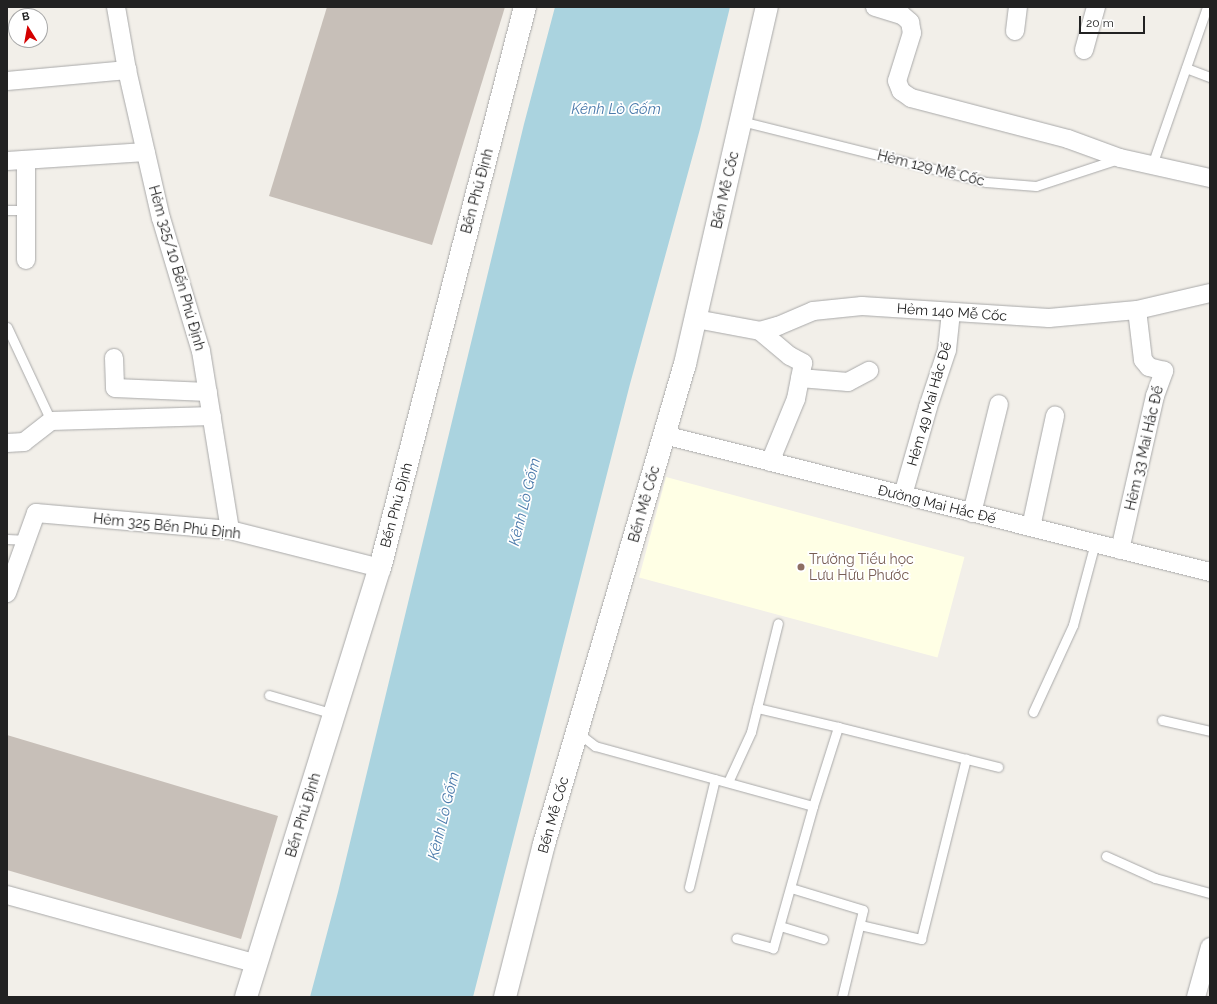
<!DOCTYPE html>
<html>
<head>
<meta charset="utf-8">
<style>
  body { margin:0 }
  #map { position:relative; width:1217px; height:1004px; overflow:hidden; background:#f2efe9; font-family:Raleway,sans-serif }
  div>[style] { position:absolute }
  .education>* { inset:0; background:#ffffe5; transform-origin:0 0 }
  .water>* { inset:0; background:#aad3df }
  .building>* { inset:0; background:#c7bfb8 }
  .roads { filter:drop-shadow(0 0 1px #a9a9a9) drop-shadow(0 0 1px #a9a9a9) }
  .service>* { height:9px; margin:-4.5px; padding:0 4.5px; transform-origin:4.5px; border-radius:4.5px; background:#fff }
  .minor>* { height:18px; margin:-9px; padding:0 9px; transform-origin:9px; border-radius:9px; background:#fff }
  .tertiary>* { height:22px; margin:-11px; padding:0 11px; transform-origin:11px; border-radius:11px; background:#fff }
  .dots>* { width:11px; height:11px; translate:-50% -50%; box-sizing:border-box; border:2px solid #fff; border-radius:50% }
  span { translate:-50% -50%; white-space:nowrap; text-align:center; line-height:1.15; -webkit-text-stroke:3.5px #fff; paint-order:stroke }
  .street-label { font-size:14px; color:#222 }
  .education-label { font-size:14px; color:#785e54 }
  .left { translate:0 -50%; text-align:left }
  .water-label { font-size:15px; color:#4a7aab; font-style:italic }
  .frame { position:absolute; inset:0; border:8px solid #222; pointer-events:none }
  .north { position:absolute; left:8px; top:8px; width:40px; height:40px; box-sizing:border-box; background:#fff; border:1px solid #a7a7a7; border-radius:50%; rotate:349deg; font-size:11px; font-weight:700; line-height:16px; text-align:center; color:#222 }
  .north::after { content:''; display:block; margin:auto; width:14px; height:18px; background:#d40000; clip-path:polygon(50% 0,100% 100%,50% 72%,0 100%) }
  .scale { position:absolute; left:1079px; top:16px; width:66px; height:18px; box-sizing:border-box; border:2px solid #222; border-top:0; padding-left:5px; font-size:12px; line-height:14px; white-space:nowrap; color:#222; -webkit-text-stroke:3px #fff; paint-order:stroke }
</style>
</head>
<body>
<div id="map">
  <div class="education">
    <i style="left:666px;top:477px;width:309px;height:104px;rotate:15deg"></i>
  </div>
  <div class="water">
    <i style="clip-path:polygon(555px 7px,730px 7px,700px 129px,630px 384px,473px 997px,310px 997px,338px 892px,524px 124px)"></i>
  </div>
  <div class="building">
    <i style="clip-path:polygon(327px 7px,505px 7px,432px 245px,269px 196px)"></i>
    <i style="clip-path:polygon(7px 735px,278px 816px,241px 939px,7px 870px)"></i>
  </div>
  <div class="roads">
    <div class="service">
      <i style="left:1186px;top:68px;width:26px;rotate:21deg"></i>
      <i style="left:741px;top:121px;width:252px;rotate:14deg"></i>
      <i style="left:986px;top:182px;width:50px;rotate:4.6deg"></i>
      <i style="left:1036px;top:186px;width:86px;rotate:-18.2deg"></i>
      <i style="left:1152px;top:165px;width:167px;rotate:-70.8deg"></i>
      <i style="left:7px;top:210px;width:19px"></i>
      <i style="left:7px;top:327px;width:104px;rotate:64.9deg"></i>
      <i style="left:7px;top:539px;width:20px;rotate:3deg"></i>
      <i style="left:269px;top:695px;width:68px;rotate:16.3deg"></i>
      <i style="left:757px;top:708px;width:83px;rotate:13.2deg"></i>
      <i style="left:1033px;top:712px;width:96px;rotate:-65.3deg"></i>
      <i style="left:1073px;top:625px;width:85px;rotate:-75deg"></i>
      <i style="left:1162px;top:720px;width:49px;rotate:12.9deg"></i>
      <i style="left:577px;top:732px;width:23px;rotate:38deg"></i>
      <i style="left:595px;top:746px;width:226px;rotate:15.4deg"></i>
      <i style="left:813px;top:806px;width:148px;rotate:105.7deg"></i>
      <i style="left:773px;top:948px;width:38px;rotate:-165deg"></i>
      <i style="left:728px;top:782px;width:55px;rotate:-65.3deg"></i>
      <i style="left:751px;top:732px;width:112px;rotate:-76.1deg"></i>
      <i style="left:813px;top:806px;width:83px;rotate:-72.4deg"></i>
      <i style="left:838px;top:727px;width:165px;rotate:14deg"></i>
      <i style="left:1106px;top:856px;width:54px;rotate:24.2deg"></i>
      <i style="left:1155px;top:878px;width:57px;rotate:15.3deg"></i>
      <i style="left:689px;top:887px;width:111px;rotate:-76.5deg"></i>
      <i style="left:791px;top:888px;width:75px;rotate:17deg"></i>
      <i style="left:863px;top:910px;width:89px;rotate:103.6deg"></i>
      <i style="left:860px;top:925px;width:63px;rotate:12.9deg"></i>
      <i style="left:921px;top:939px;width:186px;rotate:-76deg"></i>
      <i style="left:780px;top:926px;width:45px;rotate:16.8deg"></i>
    </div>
    <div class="minor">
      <i style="left:116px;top:7px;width:64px;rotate:80.1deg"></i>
      <i style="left:127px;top:70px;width:152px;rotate:77.1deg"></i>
      <i style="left:161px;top:218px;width:139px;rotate:73.3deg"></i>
      <i style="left:201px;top:351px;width:181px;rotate:80.8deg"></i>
      <i style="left:875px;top:7px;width:28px;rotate:17deg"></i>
      <i style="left:902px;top:15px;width:11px;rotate:41deg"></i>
      <i style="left:910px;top:22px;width:11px;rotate:80deg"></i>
      <i style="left:912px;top:33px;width:50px;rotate:107.4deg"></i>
      <i style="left:897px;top:81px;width:11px;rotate:68deg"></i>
      <i style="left:901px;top:91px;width:12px;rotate:35deg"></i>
      <i style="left:911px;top:98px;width:162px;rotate:14.6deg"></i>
      <i style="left:1068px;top:139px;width:55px;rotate:20.1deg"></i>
      <i style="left:1120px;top:158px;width:92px;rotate:12.5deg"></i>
      <i style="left:1015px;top:31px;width:24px;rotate:-83deg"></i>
      <i style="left:1084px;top:50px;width:45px;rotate:-74.4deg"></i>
      <i style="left:7px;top:81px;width:121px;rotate:-5.2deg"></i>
      <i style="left:7px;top:161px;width:139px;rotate:-3.7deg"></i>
      <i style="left:26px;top:260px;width:99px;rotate:-90deg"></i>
      <i style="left:696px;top:319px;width:65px;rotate:10.6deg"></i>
      <i style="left:760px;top:331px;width:19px;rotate:-16deg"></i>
      <i style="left:778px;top:326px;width:38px;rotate:-23deg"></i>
      <i style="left:813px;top:311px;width:49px;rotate:-5.8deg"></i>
      <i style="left:862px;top:306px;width:187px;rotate:3.7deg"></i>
      <i style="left:1049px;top:318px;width:88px;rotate:-5.2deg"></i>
      <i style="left:1137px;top:310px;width:75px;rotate:-13.1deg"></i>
      <i style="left:760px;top:331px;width:39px;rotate:40deg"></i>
      <i style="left:790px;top:356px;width:15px;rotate:28deg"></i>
      <i style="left:803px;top:363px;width:37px;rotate:101deg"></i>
      <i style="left:796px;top:399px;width:68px;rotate:112.4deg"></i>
      <i style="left:114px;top:358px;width:30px;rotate:88deg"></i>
      <i style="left:115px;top:388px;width:93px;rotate:2.5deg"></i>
      <i style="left:800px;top:378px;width:48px;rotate:4.8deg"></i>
      <i style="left:848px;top:382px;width:24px;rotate:-28deg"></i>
      <i style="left:664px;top:435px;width:563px;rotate:14.09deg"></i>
      <i style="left:7px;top:443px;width:17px;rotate:-3deg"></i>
      <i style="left:24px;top:442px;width:34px;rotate:-38deg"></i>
      <i style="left:51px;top:421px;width:161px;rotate:-1.8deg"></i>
      <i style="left:903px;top:495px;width:91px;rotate:-74.1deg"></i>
      <i style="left:928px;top:407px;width:60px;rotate:-71.6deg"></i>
      <i style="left:947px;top:350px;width:38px;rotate:-84deg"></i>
      <i style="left:972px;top:513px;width:112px;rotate:-76.1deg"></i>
      <i style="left:1031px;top:527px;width:114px;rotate:-77.8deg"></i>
      <i style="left:1120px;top:550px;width:158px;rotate:-77.2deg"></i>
      <i style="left:1155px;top:396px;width:27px;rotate:-70deg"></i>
      <i style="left:1164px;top:371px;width:16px;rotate:-165deg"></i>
      <i style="left:1149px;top:367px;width:9px;rotate:-131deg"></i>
      <i style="left:1143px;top:360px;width:50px;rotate:-96.8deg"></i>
      <i style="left:7px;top:593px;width:85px;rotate:-70.1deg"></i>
      <i style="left:36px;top:513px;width:195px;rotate:5deg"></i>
      <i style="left:230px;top:530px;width:155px;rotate:14.2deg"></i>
      <i style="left:7px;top:895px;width:259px;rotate:15.4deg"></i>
      <i style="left:1196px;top:997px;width:52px;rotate:-74.4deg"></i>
    </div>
    <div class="tertiary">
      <i style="left:246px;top:997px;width:449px;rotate:-72.7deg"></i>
      <i style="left:380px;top:568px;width:579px;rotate:-75.51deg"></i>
      <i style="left:505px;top:997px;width:158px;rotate:-75.7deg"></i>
      <i style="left:544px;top:844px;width:500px;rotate:-73.63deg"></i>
      <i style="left:685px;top:364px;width:366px;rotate:-77.1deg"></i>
    </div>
  </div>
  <div class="dots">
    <i style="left:801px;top:567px;background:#8d6e63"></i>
  </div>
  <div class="street-label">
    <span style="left:931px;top:168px;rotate:14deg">Hẻm 129 Mễ Cốc</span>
    <span style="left:725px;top:190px;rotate:-77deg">Bến Mễ Cốc</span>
    <span style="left:477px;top:191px;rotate:-75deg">Bến Phú Định</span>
    <span style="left:177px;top:268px;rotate:74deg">Hẻm 325/10 Bến Phú Định</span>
    <span style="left:952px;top:312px;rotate:4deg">Hẻm 140 Mễ Cốc</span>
    <span style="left:929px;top:404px;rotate:-74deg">Hẻm 49 Mai Hắc Đế</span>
    <span style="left:1144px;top:448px;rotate:-77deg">Hẻm 33 Mai Hắc Đế</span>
    <span style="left:644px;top:504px;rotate:-74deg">Bến Mễ Cốc</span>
    <span style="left:937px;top:504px;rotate:14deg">Đường Mai Hắc Đế</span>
    <span style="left:396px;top:505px;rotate:-75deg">Bến Phú Định</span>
    <span style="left:167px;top:526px;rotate:6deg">Hẻm 325 Bến Phú Định</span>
    <span style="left:303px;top:815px;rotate:-73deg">Bến Phú Định</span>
    <span style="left:553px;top:815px;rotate:-74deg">Bến Mễ Cốc</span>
  </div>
  <div class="education-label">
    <span class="left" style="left:809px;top:567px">Trường Tiểu học<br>Lưu Hữu Phước</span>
  </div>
  <div class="water-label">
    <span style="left:616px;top:110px">Kênh Lò Gốm</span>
    <span style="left:525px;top:502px;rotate:-76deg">Kênh Lò Gốm</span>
    <span style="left:444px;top:816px;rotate:-76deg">Kênh Lò Gốm</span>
  </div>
  <div class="frame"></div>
  <div class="north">B</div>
  <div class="scale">20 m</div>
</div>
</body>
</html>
